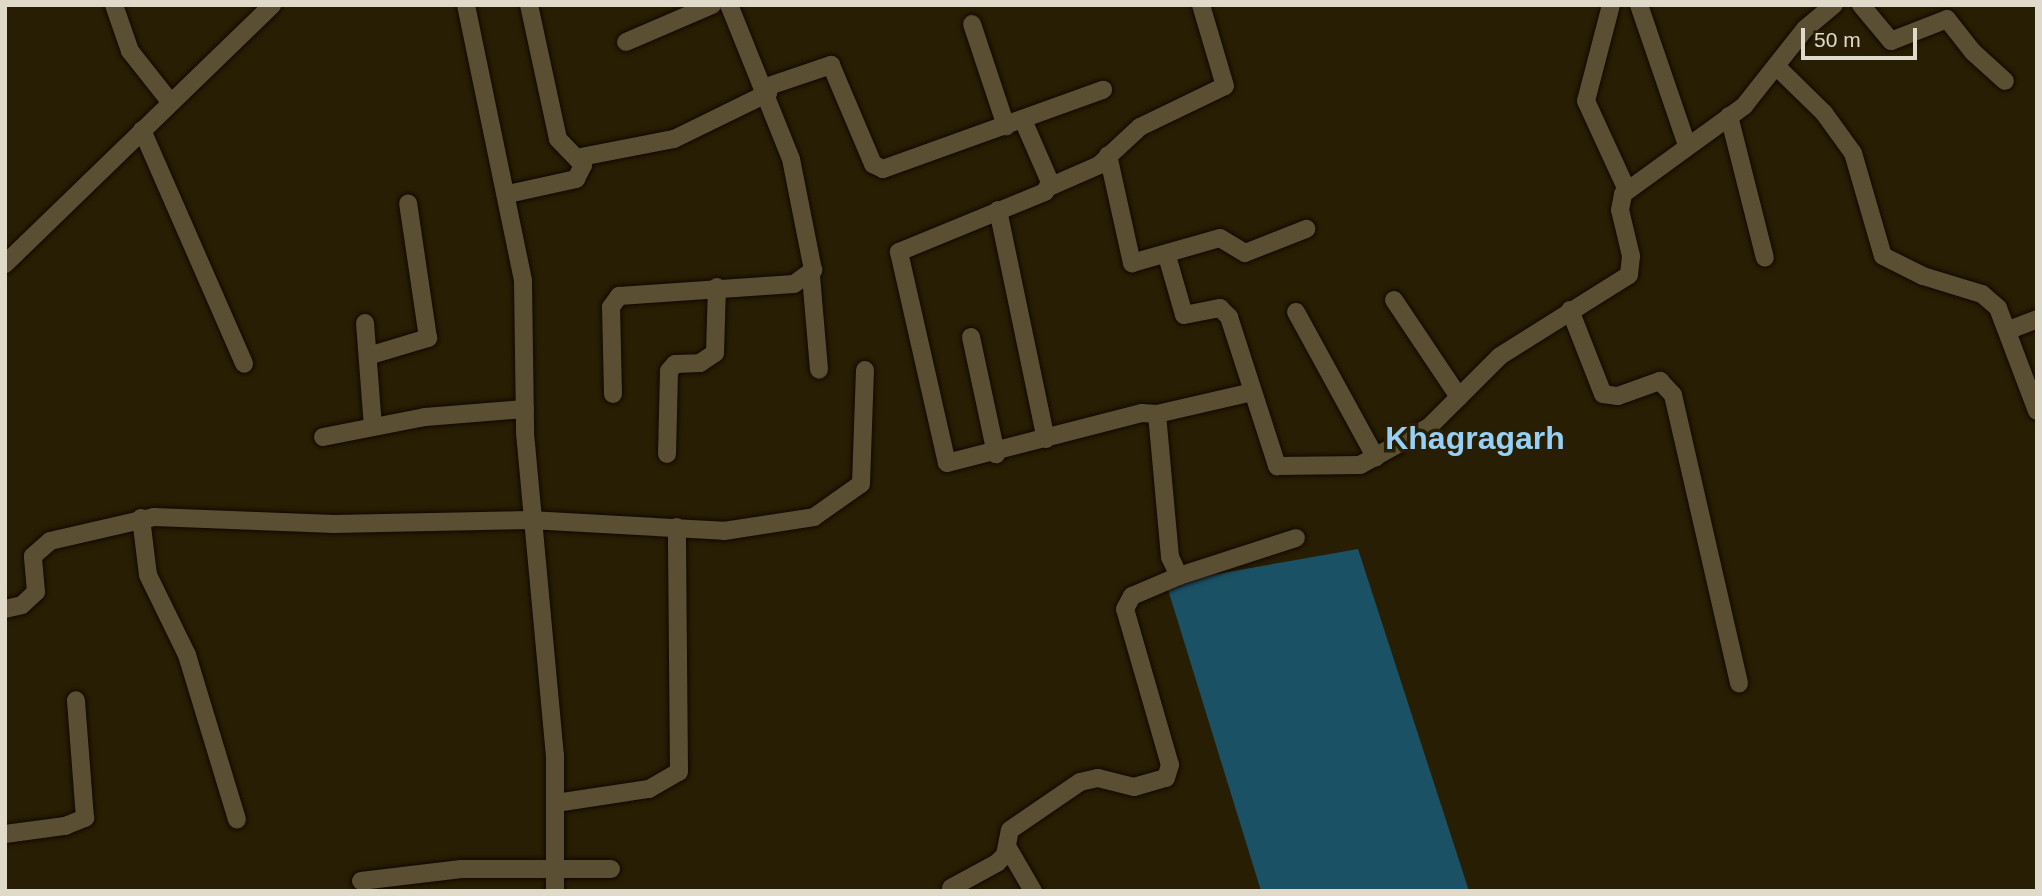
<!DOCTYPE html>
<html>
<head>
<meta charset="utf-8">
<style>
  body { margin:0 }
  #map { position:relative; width:2042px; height:896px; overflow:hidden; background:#281e03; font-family:Helvetica,sans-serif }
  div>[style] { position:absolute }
  .water>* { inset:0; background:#1a5165 }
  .roads { filter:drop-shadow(0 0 2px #110800) drop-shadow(0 0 2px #110800) }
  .minor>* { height:18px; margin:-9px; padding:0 9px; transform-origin:9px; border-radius:9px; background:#5a4f33 }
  span { translate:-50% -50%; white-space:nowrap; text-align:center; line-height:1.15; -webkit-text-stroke:7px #281e03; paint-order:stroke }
  .district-label { font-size:32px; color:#96d0f6; font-weight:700 }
  .frame { position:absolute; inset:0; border:7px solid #e0daca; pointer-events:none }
  .scale { position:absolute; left:1801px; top:28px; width:116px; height:32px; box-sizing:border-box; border:4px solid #e0daca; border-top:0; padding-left:9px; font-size:21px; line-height:24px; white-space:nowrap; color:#e0daca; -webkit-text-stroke:5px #281e03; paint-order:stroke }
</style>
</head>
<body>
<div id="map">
  <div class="water">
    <i style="clip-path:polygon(1358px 549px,1469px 891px,1261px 891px,1166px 583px)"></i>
  </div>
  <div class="roads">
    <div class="minor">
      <i style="left:114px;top:5px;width:49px;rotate:70.8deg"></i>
      <i style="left:130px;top:51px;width:66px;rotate:51.7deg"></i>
      <i style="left:466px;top:5px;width:282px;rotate:78.3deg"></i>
      <i style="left:523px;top:281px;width:152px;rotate:89.2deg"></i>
      <i style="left:525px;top:433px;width:323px;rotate:84.7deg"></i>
      <i style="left:555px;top:755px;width:136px;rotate:90deg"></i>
      <i style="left:1611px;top:5px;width:99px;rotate:104.6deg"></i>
      <i style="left:1586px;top:101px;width:98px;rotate:65.3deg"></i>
      <i style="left:1639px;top:5px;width:148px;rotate:71.1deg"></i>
      <i style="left:1861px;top:5px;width:47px;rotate:50.2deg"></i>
      <i style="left:1891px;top:41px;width:60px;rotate:-21.4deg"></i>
      <i style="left:1947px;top:19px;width:42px;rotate:51.8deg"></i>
      <i style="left:1973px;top:52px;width:43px;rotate:42.2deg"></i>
      <i style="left:972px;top:24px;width:108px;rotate:71.6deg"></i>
      <i style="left:626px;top:42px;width:94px;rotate:-23.3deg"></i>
      <i style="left:1777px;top:67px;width:66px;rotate:44.4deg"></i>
      <i style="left:1824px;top:113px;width:49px;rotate:54.1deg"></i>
      <i style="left:1853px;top:153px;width:107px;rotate:73.8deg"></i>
      <i style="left:1883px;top:256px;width:45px;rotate:26.6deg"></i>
      <i style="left:1923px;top:276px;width:62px;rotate:17deg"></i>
      <i style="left:1982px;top:294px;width:21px;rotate:41deg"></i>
      <i style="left:1998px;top:308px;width:110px;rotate:69.3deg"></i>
      <i style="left:766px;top:87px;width:69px;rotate:-18.7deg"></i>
      <i style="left:831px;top:65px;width:108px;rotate:67deg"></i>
      <i style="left:873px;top:164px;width:11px;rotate:27deg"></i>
      <i style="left:883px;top:169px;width:234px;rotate:-19.8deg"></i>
      <i style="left:1729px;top:116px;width:146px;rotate:75.8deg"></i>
      <i style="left:1023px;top:120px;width:68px;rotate:66.5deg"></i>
      <i style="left:1050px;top:182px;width:11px;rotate:117deg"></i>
      <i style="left:1045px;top:192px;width:158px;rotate:157.7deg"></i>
      <i style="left:899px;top:252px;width:216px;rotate:77.2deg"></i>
      <i style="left:947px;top:463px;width:201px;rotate:-14.4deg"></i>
      <i style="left:1142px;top:413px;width:15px;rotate:4deg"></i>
      <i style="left:1157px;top:414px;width:144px;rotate:84.8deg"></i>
      <i style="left:1170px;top:557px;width:21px;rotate:65deg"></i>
      <i style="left:1179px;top:576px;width:123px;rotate:-18deg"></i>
      <i style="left:142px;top:130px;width:255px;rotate:66.4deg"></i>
      <i style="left:1108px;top:155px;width:111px;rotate:77.5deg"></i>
      <i style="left:1132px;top:263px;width:91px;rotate:-15.9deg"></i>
      <i style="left:1220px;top:238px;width:29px;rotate:31deg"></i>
      <i style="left:1245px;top:253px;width:66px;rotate:-21.5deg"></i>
      <i style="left:581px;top:157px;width:95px;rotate:-11deg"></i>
      <i style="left:674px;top:139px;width:105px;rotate:-26.1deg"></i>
      <i style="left:1049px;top:187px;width:55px;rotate:-23.7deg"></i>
      <i style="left:1099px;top:165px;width:56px;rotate:-42.8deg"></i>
      <i style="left:1140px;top:127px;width:94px;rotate:-25.8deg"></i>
      <i style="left:1225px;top:86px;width:84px;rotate:-106.5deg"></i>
      <i style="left:508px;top:194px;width:70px;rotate:-12.4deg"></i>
      <i style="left:576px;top:179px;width:16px;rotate:-63deg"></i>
      <i style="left:583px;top:165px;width:36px;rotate:-134deg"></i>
      <i style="left:558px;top:139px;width:137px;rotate:-102.2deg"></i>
      <i style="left:998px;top:210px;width:234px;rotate:78.2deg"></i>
      <i style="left:1167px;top:256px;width:61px;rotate:73.9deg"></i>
      <i style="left:1184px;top:315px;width:37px;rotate:-11deg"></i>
      <i style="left:1220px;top:308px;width:13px;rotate:45deg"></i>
      <i style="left:1229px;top:317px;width:157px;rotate:72.1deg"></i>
      <i style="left:1277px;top:466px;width:83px;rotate:-0.7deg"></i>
      <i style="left:1360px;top:465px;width:79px;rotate:-28.8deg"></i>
      <i style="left:1429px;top:427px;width:100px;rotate:-45deg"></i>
      <i style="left:1500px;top:356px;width:152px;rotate:-32.1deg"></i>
      <i style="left:1629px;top:275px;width:19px;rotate:-84deg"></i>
      <i style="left:1631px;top:256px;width:47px;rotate:-103.4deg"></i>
      <i style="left:1620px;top:210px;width:16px;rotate:-79deg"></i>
      <i style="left:1623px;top:194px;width:150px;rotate:-36deg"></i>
      <i style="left:1744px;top:106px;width:98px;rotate:-51.6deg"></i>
      <i style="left:1805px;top:29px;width:38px;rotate:-40deg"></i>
      <i style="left:5px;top:264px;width:372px;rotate:-44.1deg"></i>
      <i style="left:811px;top:276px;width:94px;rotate:85.1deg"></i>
      <i style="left:1394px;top:300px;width:117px;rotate:56.2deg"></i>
      <i style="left:1570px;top:310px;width:90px;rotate:68.6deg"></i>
      <i style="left:1603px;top:394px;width:15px;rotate:8deg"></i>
      <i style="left:1618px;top:396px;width:45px;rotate:-19.7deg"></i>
      <i style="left:1660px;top:381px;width:19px;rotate:47deg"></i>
      <i style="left:1673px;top:395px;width:296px;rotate:77.1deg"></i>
      <i style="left:1296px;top:312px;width:166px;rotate:61.3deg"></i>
      <i style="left:365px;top:323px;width:104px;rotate:85.6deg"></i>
      <i style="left:2009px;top:330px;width:30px;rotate:-21deg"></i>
      <i style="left:971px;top:337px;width:120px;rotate:77.9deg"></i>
      <i style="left:368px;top:356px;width:63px;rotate:-16.7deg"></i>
      <i style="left:428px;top:338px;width:136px;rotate:-98.4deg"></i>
      <i style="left:613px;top:394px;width:87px;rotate:-91.3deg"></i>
      <i style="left:611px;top:307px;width:14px;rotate:-54deg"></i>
      <i style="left:619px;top:296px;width:175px;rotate:-3.9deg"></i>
      <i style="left:794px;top:284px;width:24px;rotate:-36deg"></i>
      <i style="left:813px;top:270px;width:113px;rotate:-101.2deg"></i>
      <i style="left:791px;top:159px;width:166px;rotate:-111.9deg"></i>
      <i style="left:1157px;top:414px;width:98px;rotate:-13deg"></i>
      <i style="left:323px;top:437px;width:104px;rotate:-11.1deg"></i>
      <i style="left:425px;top:417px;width:100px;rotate:-4.6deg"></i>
      <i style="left:667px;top:454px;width:83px;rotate:-88.6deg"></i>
      <i style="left:669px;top:371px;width:9px;rotate:-49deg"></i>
      <i style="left:675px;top:364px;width:25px;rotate:-2deg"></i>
      <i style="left:700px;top:363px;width:18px;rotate:-34deg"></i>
      <i style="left:715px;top:353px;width:66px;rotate:-88.3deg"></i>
      <i style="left:141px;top:518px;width:57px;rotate:83deg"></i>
      <i style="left:148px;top:575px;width:89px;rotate:64deg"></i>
      <i style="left:187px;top:655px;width:172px;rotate:73.1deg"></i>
      <i style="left:5px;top:609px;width:17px;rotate:-13deg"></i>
      <i style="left:22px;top:605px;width:19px;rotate:-43deg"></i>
      <i style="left:36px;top:592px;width:36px;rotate:-95deg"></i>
      <i style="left:33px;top:556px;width:23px;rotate:-41deg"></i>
      <i style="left:50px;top:541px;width:107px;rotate:-13deg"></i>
      <i style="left:154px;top:517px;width:180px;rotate:2.2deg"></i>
      <i style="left:334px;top:524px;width:196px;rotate:-1.2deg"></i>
      <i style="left:530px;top:520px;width:194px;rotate:3.2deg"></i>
      <i style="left:724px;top:531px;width:91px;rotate:-8.8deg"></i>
      <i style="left:814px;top:517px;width:57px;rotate:-35.1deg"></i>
      <i style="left:861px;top:484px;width:114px;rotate:-88deg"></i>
      <i style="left:556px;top:803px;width:94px;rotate:-8.6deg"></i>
      <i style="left:649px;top:789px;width:34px;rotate:-30deg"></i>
      <i style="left:679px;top:772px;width:245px;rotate:-90.5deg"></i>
      <i style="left:5px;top:834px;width:61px;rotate:-7.6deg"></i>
      <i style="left:65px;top:826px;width:22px;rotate:-22deg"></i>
      <i style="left:85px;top:818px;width:118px;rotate:-94.4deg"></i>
      <i style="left:1008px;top:848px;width:50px;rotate:59.8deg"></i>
      <i style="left:361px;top:881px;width:101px;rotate:-6.8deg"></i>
      <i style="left:461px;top:869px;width:150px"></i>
      <i style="left:951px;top:888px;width:52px;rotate:-28.5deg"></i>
      <i style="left:997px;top:863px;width:11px;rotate:-45deg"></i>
      <i style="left:1005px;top:855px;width:25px;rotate:-79deg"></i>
      <i style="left:1010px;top:830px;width:85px;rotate:-34.4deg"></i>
      <i style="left:1080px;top:782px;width:18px;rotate:-13deg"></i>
      <i style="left:1098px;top:778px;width:37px;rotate:14deg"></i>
      <i style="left:1134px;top:787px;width:33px;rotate:-16deg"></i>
      <i style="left:1166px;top:778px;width:14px;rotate:-73deg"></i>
      <i style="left:1170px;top:765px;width:162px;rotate:-106.1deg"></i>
      <i style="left:1125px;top:609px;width:15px;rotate:-62deg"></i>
      <i style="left:1132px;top:596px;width:51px;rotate:-23.1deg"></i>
    </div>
  </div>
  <div class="district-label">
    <span style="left:1475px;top:438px">Khagragarh</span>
  </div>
  <div class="frame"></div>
  <div class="scale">50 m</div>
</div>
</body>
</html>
